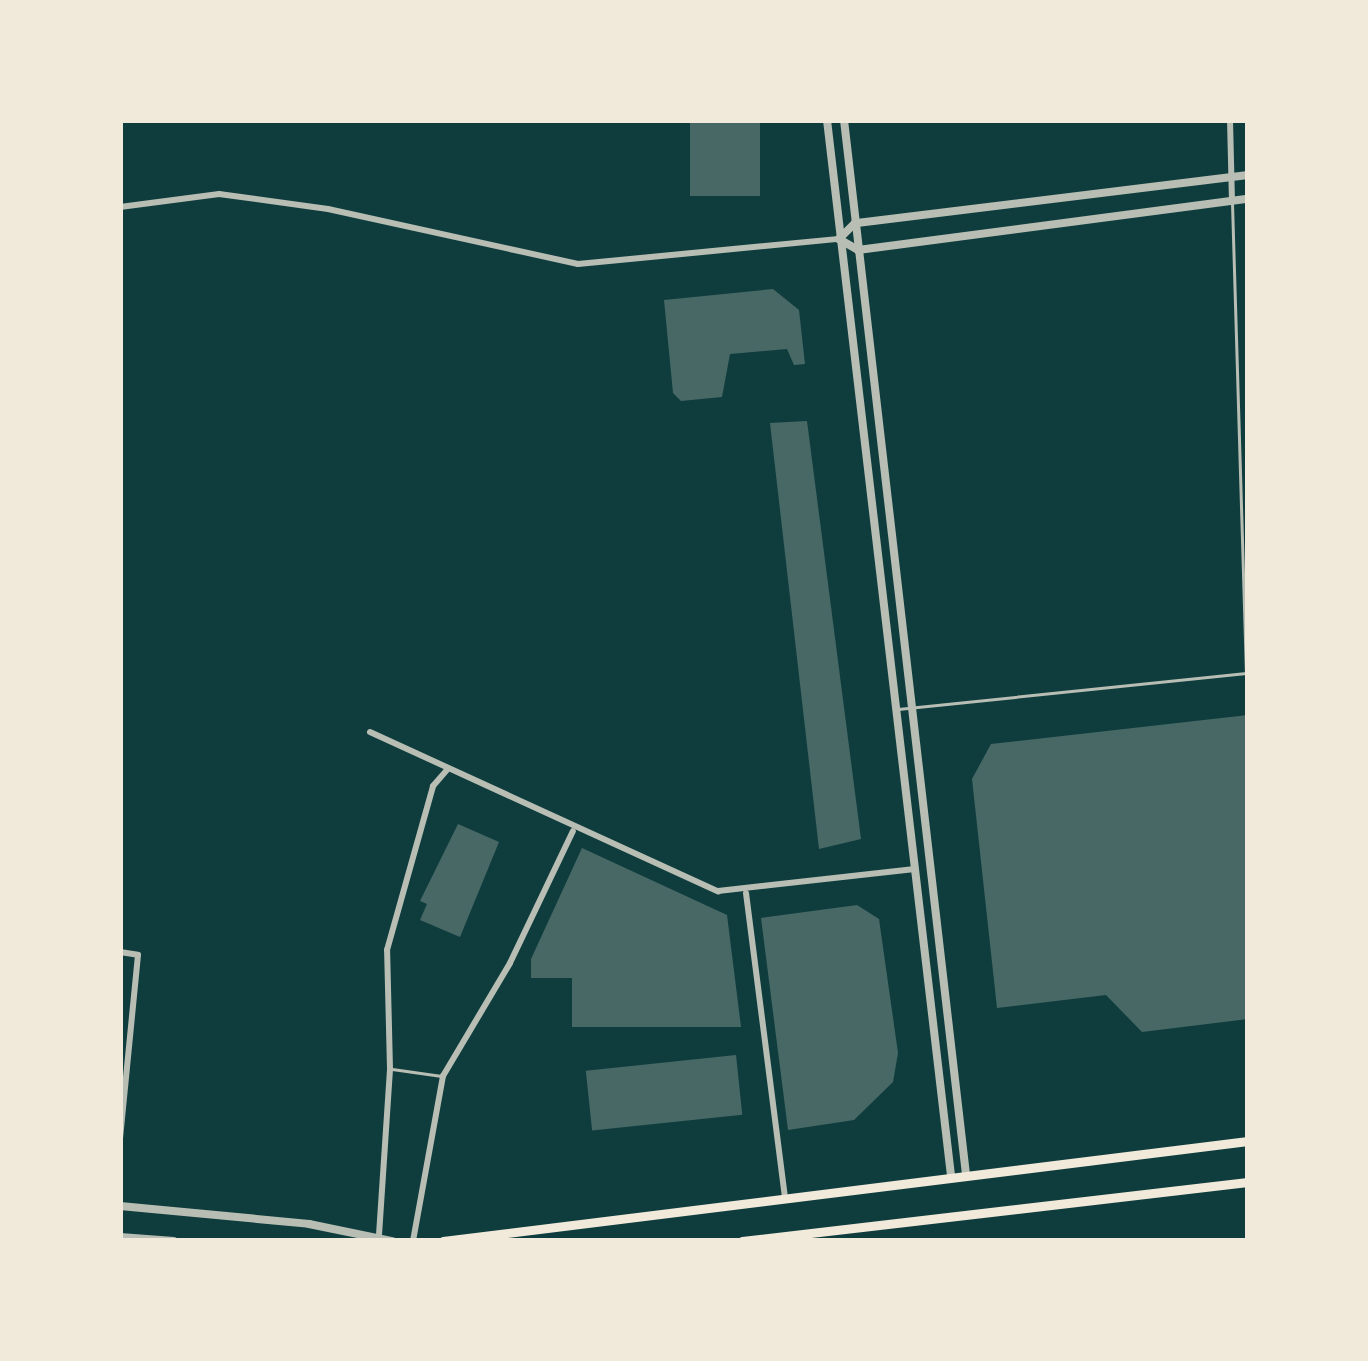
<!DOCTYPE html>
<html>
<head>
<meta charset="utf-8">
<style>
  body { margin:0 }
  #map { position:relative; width:1368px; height:1361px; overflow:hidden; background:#0f3d3e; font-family:Helvetica,sans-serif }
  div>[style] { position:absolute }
  .building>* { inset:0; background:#486865; transform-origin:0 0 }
  .service>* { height:3px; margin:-1.5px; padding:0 1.5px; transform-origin:1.5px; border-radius:1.5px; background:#b8beb3 }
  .minor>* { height:6px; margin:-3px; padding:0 3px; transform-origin:3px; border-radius:3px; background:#b8beb3 }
  .tertiary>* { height:8px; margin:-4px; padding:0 4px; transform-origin:4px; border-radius:4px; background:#b8beb3 }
  .secondary>* { height:9px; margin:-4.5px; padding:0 4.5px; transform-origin:4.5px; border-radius:4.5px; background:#f1e9da }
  span { translate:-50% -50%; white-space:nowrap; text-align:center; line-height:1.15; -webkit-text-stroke:12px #f1e9da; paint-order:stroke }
  .frame { position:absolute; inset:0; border:123px solid #f1e9da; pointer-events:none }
</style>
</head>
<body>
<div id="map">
  <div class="building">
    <i style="left:690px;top:120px;width:70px;height:76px"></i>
    <i style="clip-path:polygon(773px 289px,799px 310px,805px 364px,794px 365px,787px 349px,730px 354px,722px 397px,681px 401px,673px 393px,664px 300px)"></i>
    <i style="clip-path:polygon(807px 421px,861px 839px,819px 849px,770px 423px)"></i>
    <i style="clip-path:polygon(1248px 715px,1248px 1019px,1142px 1032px,1106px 995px,997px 1008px,972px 779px,991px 744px)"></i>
    <i style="clip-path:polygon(458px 824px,499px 842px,460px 937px,420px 920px,427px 904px,420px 901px)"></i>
    <i style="clip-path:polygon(582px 848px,727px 915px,741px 1027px,572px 1027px,572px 978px,531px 978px,531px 959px)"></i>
    <i style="clip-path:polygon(857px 905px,879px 919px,898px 1053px,893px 1082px,854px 1120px,788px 1130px,761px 918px)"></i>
    <i style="left:736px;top:1055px;width:60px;height:151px;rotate:84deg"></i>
  </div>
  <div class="service">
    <i style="left:1232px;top:203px;width:470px;rotate:88.3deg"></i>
    <i style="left:898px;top:709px;width:350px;rotate:-5.9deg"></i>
    <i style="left:392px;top:1069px;width:50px;rotate:8deg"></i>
  </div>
  <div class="minor">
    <i style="left:1230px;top:120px;width:80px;rotate:88.6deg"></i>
    <i style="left:120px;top:207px;width:100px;rotate:-7.5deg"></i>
    <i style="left:219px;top:194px;width:110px;rotate:7.8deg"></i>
    <i style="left:328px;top:209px;width:256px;rotate:12.4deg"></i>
    <i style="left:578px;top:264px;width:262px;rotate:-5.5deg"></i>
    <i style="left:370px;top:732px;width:383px;rotate:24.6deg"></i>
    <i style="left:718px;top:891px;width:198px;rotate:-6.4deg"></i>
    <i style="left:746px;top:893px;width:305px;rotate:82.7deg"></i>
    <i style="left:120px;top:952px;width:18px;rotate:9deg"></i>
    <i style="left:138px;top:955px;width:185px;rotate:95.6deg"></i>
    <i style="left:379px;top:1235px;width:166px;rotate:-86.2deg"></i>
    <i style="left:390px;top:1069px;width:119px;rotate:-91.4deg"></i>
    <i style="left:387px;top:950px;width:170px;rotate:-74.3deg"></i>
    <i style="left:433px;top:786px;width:23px;rotate:-49deg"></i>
    <i style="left:413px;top:1241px;width:168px;rotate:-79.7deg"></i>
    <i style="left:443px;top:1076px;width:131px;rotate:-59.3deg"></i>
    <i style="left:510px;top:963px;width:146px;rotate:-64.5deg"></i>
  </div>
  <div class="tertiary">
    <i style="left:827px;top:120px;width:1063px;rotate:83.3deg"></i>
    <i style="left:844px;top:120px;width:1061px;rotate:83.4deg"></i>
    <i style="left:1248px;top:175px;width:396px;rotate:173deg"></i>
    <i style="left:855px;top:223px;width:23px;rotate:135deg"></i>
    <i style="left:839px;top:239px;width:22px;rotate:30deg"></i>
    <i style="left:858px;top:250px;width:393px;rotate:-7.5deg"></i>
    <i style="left:120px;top:1206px;width:190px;rotate:5.4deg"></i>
    <i style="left:309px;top:1224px;width:85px;rotate:11.6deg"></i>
    <i style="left:120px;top:1237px;width:54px;rotate:4.2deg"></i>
  </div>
  <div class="secondary">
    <i style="left:443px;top:1241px;width:811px;rotate:-7.08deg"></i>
    <i style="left:742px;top:1241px;width:509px;rotate:-6.65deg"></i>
  </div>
  <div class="frame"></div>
</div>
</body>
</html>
